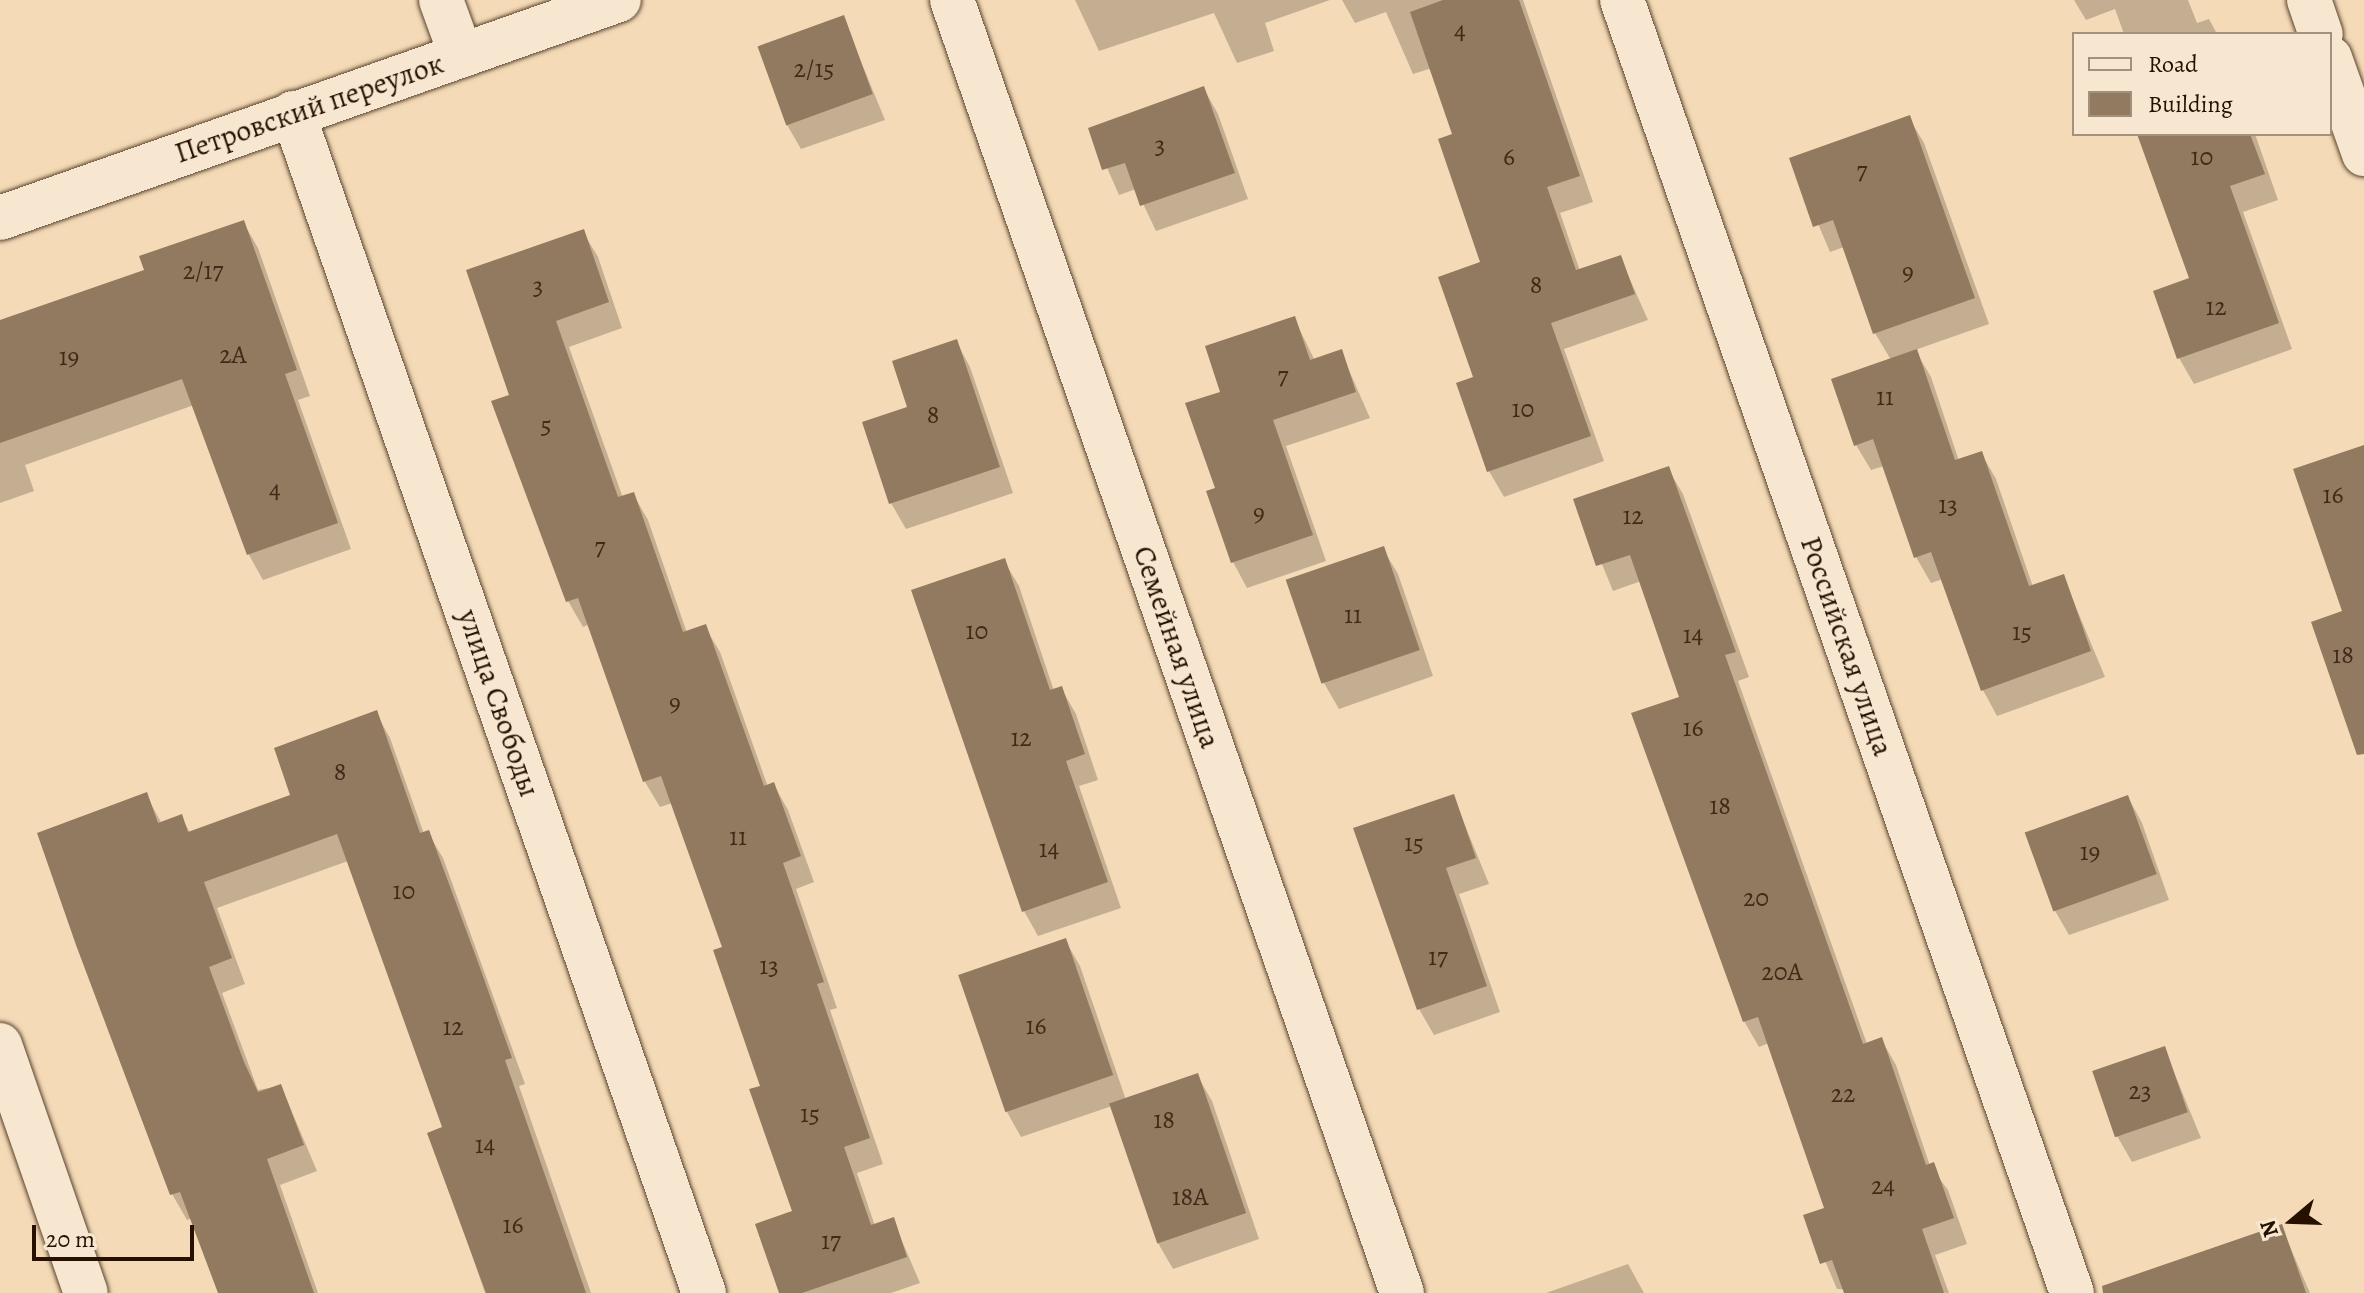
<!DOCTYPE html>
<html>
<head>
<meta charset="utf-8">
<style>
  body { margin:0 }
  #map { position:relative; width:2364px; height:1293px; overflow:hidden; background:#f4dab6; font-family:Alegreya,serif }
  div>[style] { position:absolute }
  .shadow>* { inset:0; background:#0003 }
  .building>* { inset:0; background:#917a5f; transform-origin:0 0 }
  .roads { filter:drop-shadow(0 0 2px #5a432e) drop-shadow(0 0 2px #5a432e) }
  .minor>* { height:44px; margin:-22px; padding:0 22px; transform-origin:22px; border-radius:22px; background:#f8e7d0 }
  span { translate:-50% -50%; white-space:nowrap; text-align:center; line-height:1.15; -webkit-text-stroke:7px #f8e7d0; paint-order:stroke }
  .number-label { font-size:26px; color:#412b18 }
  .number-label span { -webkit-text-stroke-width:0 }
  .street-label { font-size:30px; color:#261100 }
  .legend { position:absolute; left:2072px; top:32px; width:260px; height:104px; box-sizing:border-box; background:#f8e7d0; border:2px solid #a4917d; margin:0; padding:10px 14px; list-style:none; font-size:24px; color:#261100 }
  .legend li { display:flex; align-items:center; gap:16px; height:40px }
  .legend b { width:40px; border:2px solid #a4917d }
  .north { position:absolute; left:2252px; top:1181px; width:80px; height:80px; -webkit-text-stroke:6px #f8e7d0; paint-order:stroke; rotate:251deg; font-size:22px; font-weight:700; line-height:32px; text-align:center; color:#261100 }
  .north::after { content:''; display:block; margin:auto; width:28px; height:36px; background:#261100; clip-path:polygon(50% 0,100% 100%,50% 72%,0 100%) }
  .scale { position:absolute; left:32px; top:1225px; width:162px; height:36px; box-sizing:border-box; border:4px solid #261100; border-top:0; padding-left:10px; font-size:24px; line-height:28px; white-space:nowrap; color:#261100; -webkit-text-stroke:6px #f8e7d0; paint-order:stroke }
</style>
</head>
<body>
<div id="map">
  <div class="shadow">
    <i style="clip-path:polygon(1075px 0,1330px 0,1265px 23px,1274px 51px,1237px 63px,1214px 13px,1099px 51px)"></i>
    <i style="clip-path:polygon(1342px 0,1523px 0,1593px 202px,1560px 213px,1580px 271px,1620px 257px,1648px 320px,1564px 349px,1604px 461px,1504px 497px,1489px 471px,1458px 384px,1475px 378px,1483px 263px,1455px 135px,1432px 68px,1413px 74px,1386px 12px,1355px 23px)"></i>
    <i style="clip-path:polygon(2074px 0,2188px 0,2197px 23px,2209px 19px,2217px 34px,2124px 34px,2115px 9px,2086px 20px)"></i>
    <i style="clip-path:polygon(843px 18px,885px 120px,801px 149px,786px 123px)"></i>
    <i style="clip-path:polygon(1204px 89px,1218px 114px,1248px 199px,1156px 231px,1136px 189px,1119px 195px,1090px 129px)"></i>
    <i style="clip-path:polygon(1909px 118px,1924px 143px,1989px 324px,1915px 350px,1931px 377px,1959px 461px,1981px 453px,1996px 479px,2033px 587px,2063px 576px,2105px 677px,1997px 716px,1983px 690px,1943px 579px,1931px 583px,1916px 557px,1884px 466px,1871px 470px,1856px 445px,1891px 360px,1875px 333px,1844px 247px,1830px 252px,1791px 160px)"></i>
    <i style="clip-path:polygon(2158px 134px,2255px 134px,2278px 200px,2243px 212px,2292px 349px,2194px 384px,2179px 358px,2191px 279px)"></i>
    <i style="clip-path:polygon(243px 222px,258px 248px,310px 396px,298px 400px,351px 549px,263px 580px,249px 555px,194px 405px,25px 465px,34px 491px,0 503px,0 323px,146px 271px)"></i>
    <i style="clip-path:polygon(583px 232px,598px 257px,622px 328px,569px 347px,623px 498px,633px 494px,648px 520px,687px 633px,705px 627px,720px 652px,768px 787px,774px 785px,788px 810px,814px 882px,796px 889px,837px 1008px,830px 1010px,883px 1164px,857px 1173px,875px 1226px,893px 1220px,920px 1283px,891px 1293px,781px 1293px,795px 1212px,724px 948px,672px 803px,660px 807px,645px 782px,590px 624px,583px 627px,568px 601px,512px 396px)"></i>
    <i style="clip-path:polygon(1294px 318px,1315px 361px,1341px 352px,1370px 418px,1286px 446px,1326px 561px,1247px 588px,1233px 562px,1217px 489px,1222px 393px)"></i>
    <i style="clip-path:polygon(956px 341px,970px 367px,1013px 493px,906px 529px,891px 503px,910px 408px)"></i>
    <i style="clip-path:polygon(1668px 469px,1683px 494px,1749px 677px,1738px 681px,1867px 1044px,1881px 1039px,1896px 1065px,1930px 1166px,1948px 1190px,1967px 1244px,1935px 1255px,1949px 1293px,1837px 1289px,1806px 1216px,1826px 1209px,1769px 1043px,1759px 1047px,1744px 1021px,1681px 698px,1641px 581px,1613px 591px,1576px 501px)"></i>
    <i style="clip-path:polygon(1383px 549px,1398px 574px,1433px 676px,1339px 709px,1324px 683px)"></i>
    <i style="clip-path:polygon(1004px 561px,1019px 586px,1054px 691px,1061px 688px,1076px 714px,1098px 780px,1079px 786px,1121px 908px,1038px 936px,1024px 911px)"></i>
    <i style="clip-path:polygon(376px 713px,390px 738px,424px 834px,428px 833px,443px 858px,525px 1084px,519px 1086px,591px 1293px,485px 1293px,430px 1134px,445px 1128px,348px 861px,217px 908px,245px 984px,222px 993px,258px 1090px,281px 1086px,317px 1171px,280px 1185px,318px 1293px,219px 1293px,192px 1218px,187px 1220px,172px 1194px,146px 795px,162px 824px,181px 817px,191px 834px,293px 797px)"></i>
    <i style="clip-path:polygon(1453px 796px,1489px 884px,1459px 894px,1500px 1012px,1434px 1035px,1419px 1009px,1355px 829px)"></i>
    <i style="clip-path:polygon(2128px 797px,2142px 823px,2169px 900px,2069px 935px,2054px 909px)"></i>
    <i style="clip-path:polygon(1065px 940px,1080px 966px,1126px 1100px,1197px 1075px,1212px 1101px,1259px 1239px,1173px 1269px,1158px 1243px,1112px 1106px,1021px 1137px,1007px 1112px)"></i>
    <i style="clip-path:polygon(2164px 1048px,2201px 1138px,2132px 1162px,2117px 1136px)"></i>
    <i style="clip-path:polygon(2281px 1226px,2310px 1293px,2189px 1293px)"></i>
    <i style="clip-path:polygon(1628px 1264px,1644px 1293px,1546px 1293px)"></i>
  </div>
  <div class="building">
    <i style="clip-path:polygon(1443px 0,1519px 0,1580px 176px,1547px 187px,1576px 270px,1621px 255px,1635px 294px,1551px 323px,1591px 436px,1487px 472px,1456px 383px,1473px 377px,1438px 277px,1480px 262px,1438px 139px,1452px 134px,1410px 12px)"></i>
    <i style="left:844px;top:15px;width:84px;height:92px;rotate:70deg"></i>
    <i style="clip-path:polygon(1204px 86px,1235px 173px,1140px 206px,1125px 163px,1102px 170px,1088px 128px)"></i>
    <i style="clip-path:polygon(1910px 115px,1975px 298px,1873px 334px,1833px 220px,1813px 227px,1789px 158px)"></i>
    <i style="clip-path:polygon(2137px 134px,2250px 134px,2265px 174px,2230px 186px,2279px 323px,2177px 359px,2153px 291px,2189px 278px)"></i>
    <i style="clip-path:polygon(244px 220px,297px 370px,285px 374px,338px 523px,247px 555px,182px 379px,0 443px,0 320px,144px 270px,139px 256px)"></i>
    <i style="clip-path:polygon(584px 229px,609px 302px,556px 321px,618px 497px,634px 492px,683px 632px,706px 624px,764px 786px,774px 782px,801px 856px,783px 863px,824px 982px,817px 984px,870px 1138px,844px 1147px,871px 1225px,894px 1217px,907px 1257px,802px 1293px,779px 1293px,755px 1224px,792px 1211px,749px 1089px,760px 1086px,713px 950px,722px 947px,661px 776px,643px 782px,578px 598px,566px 602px,491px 401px,509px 395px,466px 270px)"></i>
    <i style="clip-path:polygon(1295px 316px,1310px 360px,1342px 349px,1356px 392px,1273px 420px,1313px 535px,1231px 563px,1206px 491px,1215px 488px,1185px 403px,1220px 392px,1205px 346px)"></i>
    <i style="clip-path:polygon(957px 339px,1000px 467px,889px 504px,862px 422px,907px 407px,892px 361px)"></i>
    <i style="clip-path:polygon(1917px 349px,1955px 460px,1982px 451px,2029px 586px,2064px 574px,2091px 651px,1981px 691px,1931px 552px,1914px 558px,1873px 439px,1854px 446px,1831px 379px)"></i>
    <i style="clip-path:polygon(2364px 445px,2364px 754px,2357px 755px,2311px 622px,2342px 611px,2293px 469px)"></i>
    <i style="clip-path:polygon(1669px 466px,1736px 652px,1725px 655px,1863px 1044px,1882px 1037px,1926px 1165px,1934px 1162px,1954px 1218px,1922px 1229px,1944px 1293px,1844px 1293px,1832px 1260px,1820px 1264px,1803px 1215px,1824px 1208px,1758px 1017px,1743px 1022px,1631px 713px,1679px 697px,1630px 555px,1596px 566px,1573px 499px)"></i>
    <i style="left:1384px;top:546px;width:110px;height:104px;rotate:71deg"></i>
    <i style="clip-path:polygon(1005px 558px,1050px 690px,1062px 686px,1085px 754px,1066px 761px,1108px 882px,1022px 912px,911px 590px)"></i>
    <i style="clip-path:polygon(377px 710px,420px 833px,429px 830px,479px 965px,512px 1058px,505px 1060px,586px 1293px,486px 1293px,427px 1133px,442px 1127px,337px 834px,204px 882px,232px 958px,209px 967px,244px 1062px,258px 1092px,281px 1084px,304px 1145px,267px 1159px,314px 1293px,218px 1293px,180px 1192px,170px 1195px,76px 945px,37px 833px,147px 792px,158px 823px,182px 814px,188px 832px,290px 795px,274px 748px)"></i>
    <i style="clip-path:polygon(1454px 794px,1476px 858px,1446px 868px,1487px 986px,1417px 1010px,1353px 828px)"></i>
    <i style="left:2128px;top:795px;width:84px;height:110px;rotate:70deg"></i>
    <i style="left:1066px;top:938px;width:145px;height:114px;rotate:71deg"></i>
    <i style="left:2165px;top:1046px;width:70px;height:77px;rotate:71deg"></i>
    <i style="left:1198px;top:1073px;width:148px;height:94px;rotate:71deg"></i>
    <i style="clip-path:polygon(2282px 1224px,2306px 1293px,2103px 1293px,2102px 1286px)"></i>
  </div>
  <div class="roads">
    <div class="minor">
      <i style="left:441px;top:0;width:59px;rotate:70deg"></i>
      <i style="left:952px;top:0;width:1369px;rotate:70.81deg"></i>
      <i style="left:1622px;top:0;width:1369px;rotate:70.81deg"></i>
      <i style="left:2309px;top:0;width:36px;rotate:71deg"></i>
      <i style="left:2330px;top:58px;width:102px;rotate:70.5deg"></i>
      <i style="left:293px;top:113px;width:1250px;rotate:70.8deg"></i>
      <i style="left:0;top:218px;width:656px;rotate:-19.4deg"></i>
      <i style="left:0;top:1045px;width:262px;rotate:70.9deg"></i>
    </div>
  </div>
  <div class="number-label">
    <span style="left:1460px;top:31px">4</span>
    <span style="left:814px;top:69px">2/15</span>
    <span style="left:1160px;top:145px">3</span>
    <span style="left:1509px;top:157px">6</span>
    <span style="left:2202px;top:157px">10</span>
    <span style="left:1862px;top:171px">7</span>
    <span style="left:203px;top:271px">2/17</span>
    <span style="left:1908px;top:272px">9</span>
    <span style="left:1536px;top:285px">8</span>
    <span style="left:538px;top:286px">3</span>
    <span style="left:2216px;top:307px">12</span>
    <span style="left:233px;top:355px">2А</span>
    <span style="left:69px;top:357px">19</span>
    <span style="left:1283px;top:376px">7</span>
    <span style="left:1885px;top:397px">11</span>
    <span style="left:1523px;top:409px">10</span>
    <span style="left:933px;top:415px">8</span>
    <span style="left:546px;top:425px">5</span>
    <span style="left:275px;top:490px">4</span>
    <span style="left:2333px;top:495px">16</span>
    <span style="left:1948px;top:505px">13</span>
    <span style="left:1259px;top:513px">9</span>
    <span style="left:1633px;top:516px">12</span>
    <span style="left:600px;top:547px">7</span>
    <span style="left:1353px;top:615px">11</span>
    <span style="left:977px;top:631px">10</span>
    <span style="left:2022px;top:632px">15</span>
    <span style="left:1693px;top:635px">14</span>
    <span style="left:2343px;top:655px">18</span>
    <span style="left:675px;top:703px">9</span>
    <span style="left:1693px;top:728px">16</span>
    <span style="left:1021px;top:738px">12</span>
    <span style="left:340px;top:772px">8</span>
    <span style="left:1720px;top:806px">18</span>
    <span style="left:738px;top:837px">11</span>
    <span style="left:1414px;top:843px">15</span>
    <span style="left:1049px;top:849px">14</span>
    <span style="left:2090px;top:852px">19</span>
    <span style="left:404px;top:891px">10</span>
    <span style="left:1756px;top:898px">20</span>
    <span style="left:1438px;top:957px">17</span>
    <span style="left:769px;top:966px">13</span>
    <span style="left:1782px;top:972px">20А</span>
    <span style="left:1036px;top:1026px">16</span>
    <span style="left:453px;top:1027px">12</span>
    <span style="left:2140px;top:1091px">23</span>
    <span style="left:1843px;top:1094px">22</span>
    <span style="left:810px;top:1114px">15</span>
    <span style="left:1164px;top:1120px">18</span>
    <span style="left:485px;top:1145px">14</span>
    <span style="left:1883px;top:1186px">24</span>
    <span style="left:1190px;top:1197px">18А</span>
    <span style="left:513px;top:1225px">16</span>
    <span style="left:831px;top:1241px">17</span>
  </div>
  <div class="street-label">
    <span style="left:309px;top:108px;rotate:-19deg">Петровский переулок</span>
    <span style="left:1847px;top:646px;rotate:71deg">Российская улица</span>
    <span style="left:1177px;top:647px;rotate:71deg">Семейная улица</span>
    <span style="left:499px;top:703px;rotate:71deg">улица Свободы</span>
  </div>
  <ul class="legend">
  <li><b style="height:10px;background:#f8e7d0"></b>Road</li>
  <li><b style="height:22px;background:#917a5f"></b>Building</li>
  </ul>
  <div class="north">N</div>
  <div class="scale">20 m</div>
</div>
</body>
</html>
